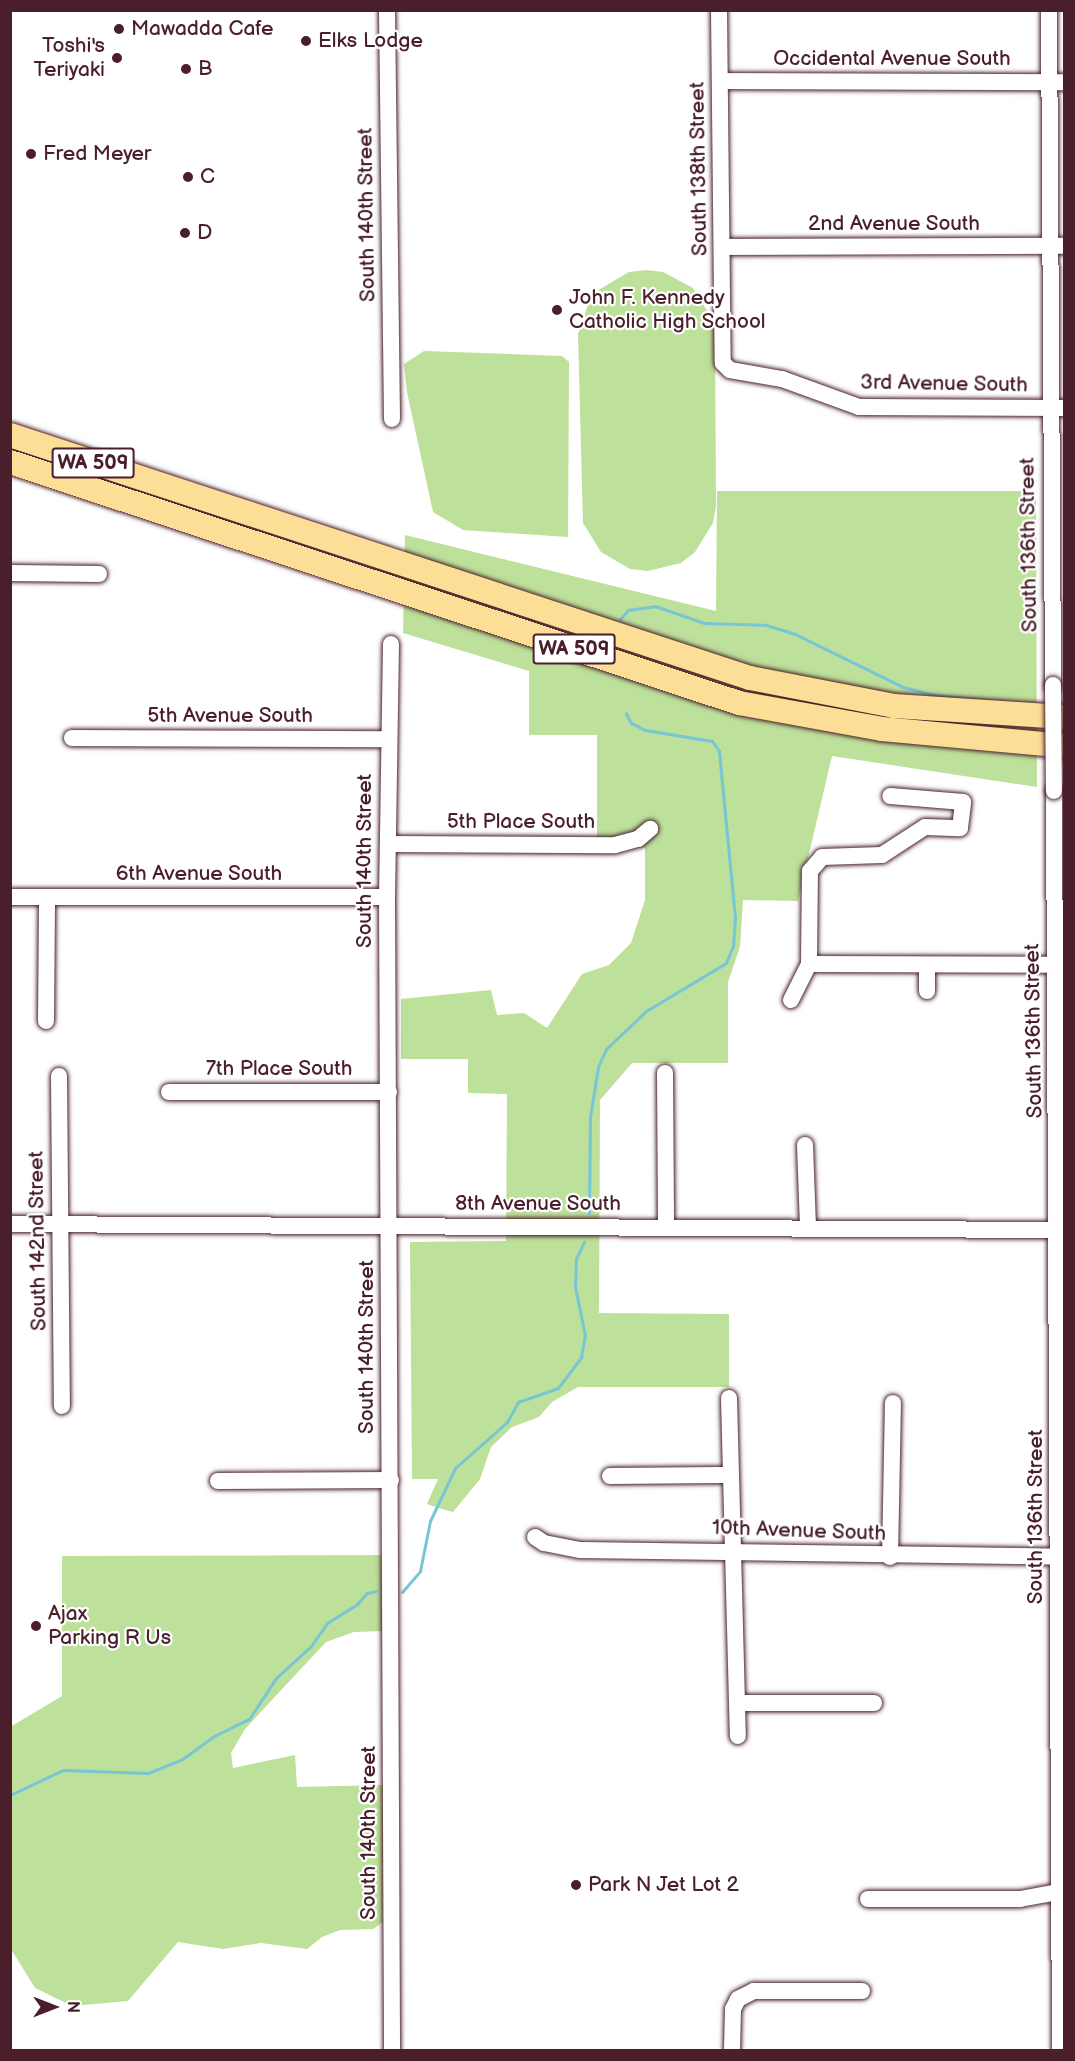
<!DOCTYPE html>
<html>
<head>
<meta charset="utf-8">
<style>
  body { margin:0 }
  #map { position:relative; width:1075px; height:2061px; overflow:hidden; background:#fff; font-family:"Balsamiq Sans",sans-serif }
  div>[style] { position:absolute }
  .green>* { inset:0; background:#bde09a }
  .stream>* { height:3px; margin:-1.5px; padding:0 1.5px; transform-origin:1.5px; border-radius:1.5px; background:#78c6d5 }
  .roads { filter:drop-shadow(0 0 2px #4a1f2b) drop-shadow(0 0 2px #4a1f2b) }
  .minor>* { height:16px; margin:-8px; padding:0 8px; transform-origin:8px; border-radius:8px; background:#fff }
  .highway>* { height:24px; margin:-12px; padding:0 12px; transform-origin:12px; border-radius:12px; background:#fdde96 }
  .bridges { filter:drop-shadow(0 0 2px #4a1f2b) drop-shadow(0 0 2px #4a1f2b) }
  .minor-bridge>* { height:16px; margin:-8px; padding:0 8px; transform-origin:8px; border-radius:8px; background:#fff }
  .dots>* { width:16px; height:16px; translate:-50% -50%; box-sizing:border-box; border:3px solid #fff; border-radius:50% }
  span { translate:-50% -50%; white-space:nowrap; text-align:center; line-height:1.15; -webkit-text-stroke:4.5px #fff; paint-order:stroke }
  .shield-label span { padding:2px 4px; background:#fff; border:2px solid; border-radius:4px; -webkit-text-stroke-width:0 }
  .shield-label { font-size:20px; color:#4a1f2b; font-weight:700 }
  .poi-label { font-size:21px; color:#4a1f2b }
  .left { translate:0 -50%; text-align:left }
  .right { translate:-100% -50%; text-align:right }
  .street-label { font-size:21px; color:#4a1f2b }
  .frame { position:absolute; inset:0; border:12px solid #4a1f2b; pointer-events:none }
  .north { position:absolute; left:24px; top:1977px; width:60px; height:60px; -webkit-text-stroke:4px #fff; paint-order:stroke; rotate:90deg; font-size:16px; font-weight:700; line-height:24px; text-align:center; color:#4a1f2b }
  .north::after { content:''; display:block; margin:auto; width:21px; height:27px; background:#4a1f2b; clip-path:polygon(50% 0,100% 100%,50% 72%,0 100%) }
</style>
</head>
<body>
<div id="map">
  <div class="green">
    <i style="clip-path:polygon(646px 270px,663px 272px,693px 288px,711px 317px,715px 334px,716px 506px,713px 523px,695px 552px,681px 563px,648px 571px,630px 569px,601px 552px,583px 523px,578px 334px,589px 302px,600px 289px,629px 272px)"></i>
    <i style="clip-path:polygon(424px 351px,562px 356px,569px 362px,568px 537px,463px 530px,433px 512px,407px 392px,404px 364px)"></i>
    <i style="clip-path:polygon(717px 491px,1036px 491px,1037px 787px,832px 756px,798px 901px,743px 900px,740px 947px,728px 982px,728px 1063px,632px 1063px,600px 1100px,599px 1313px,729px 1314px,729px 1387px,578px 1387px,552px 1402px,539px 1417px,512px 1427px,491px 1447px,480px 1479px,453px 1512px,442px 1509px,427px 1504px,438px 1479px,412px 1479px,410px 1242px,506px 1241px,507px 1094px,468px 1093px,468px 1059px,401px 1059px,401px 999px,491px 990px,497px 1015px,524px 1013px,547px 1028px,582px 974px,609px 965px,631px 943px,645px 900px,645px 848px,597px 848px,597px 735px,529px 735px,529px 671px,403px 633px,405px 535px,716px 611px)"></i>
    <i style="clip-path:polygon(382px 1555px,383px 1631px,354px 1632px,326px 1642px,245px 1729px,231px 1753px,233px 1768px,295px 1755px,297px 1787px,383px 1785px,383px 1922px,373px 1929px,340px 1930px,322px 1937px,307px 1949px,261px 1943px,223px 1949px,178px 1942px,128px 2001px,72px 2006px,35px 1988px,11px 1949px,10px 1727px,62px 1696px,62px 1556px)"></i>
  </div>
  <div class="stream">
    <i style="left:620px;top:619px;width:12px;rotate:-48deg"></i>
    <i style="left:628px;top:610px;width:27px;rotate:-8deg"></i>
    <i style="left:655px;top:606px;width:52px;rotate:19.1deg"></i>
    <i style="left:704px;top:623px;width:62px;rotate:1.8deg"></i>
    <i style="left:766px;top:625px;width:30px;rotate:17deg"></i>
    <i style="left:795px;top:634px;width:120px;rotate:26.1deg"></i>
    <i style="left:903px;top:687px;width:32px;rotate:14deg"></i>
    <i style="left:934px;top:695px;width:69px;rotate:5.8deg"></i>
    <i style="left:589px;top:1213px;width:96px;rotate:-89.4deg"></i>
    <i style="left:590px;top:1117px;width:51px;rotate:-80.9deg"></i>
    <i style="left:598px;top:1067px;width:20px;rotate:-66deg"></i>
    <i style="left:606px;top:1049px;width:55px;rotate:-43.5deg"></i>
    <i style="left:646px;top:1011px;width:93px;rotate:-31deg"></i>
    <i style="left:726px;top:963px;width:18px;rotate:-68deg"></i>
    <i style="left:733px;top:946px;width:28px;rotate:-86deg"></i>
    <i style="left:735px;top:918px;width:168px;rotate:-95.5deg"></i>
    <i style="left:719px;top:751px;width:12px;rotate:-125deg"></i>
    <i style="left:712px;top:741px;width:68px;rotate:-170.7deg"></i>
    <i style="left:645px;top:730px;width:16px;rotate:-153deg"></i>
    <i style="left:631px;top:723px;width:11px;rotate:-117deg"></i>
    <i style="left:402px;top:1592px;width:28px;rotate:-49deg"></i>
    <i style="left:420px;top:1571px;width:51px;rotate:-78.7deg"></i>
    <i style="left:430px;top:1521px;width:59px;rotate:-64.7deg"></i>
    <i style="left:455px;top:1468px;width:69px;rotate:-41.5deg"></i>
    <i style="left:507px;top:1422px;width:23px;rotate:-61deg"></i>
    <i style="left:518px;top:1402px;width:42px;rotate:-19.3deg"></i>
    <i style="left:558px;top:1388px;width:39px;rotate:-53deg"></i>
    <i style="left:581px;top:1357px;width:22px;rotate:-80deg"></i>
    <i style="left:585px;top:1335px;width:49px;rotate:-101.8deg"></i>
    <i style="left:575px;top:1287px;width:28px;rotate:-88deg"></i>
    <i style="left:576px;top:1259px;width:19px;rotate:-65deg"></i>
    <i style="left:10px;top:1795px;width:59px;rotate:-25.3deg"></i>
    <i style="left:63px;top:1770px;width:85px;rotate:2deg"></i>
    <i style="left:148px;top:1773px;width:35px;rotate:-22deg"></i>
    <i style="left:181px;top:1760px;width:41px;rotate:-36deg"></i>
    <i style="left:214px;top:1736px;width:39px;rotate:-26deg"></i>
    <i style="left:249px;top:1719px;width:49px;rotate:-56.6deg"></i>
    <i style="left:276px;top:1678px;width:47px;rotate:-42.4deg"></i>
    <i style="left:311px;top:1646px;width:28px;rotate:-55deg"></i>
    <i style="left:327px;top:1623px;width:36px;rotate:-32deg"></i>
    <i style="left:357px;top:1604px;width:15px;rotate:-48deg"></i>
    <i style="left:367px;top:1593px;width:9px;rotate:-13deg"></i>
  </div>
  <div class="roads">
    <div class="minor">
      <i style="left:387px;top:10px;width:409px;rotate:89.3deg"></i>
      <i style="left:719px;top:10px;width:353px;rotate:89.4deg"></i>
      <i style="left:723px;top:363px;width:10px;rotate:45deg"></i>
      <i style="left:730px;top:370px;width:53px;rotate:9.8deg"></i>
      <i style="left:782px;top:379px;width:82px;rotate:20deg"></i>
      <i style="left:859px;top:407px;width:205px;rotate:0.3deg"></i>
      <i style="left:1049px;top:10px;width:675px;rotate:89.66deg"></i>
      <i style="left:720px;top:81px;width:344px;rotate:0.2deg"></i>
      <i style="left:723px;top:247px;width:341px;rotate:-0.2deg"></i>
      <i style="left:10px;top:573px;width:89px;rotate:0.6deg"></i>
      <i style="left:391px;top:644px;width:253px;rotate:90.9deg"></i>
      <i style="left:387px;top:897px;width:1153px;rotate:89.75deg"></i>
      <i style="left:72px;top:738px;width:315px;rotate:0.2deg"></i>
      <i style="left:1054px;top:791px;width:1259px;rotate:89.73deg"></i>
      <i style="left:388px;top:844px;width:227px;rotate:0.3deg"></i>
      <i style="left:615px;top:845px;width:24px;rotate:-15deg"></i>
      <i style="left:638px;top:839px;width:16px;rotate:-40deg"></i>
      <i style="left:10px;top:897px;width:377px"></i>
      <i style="left:809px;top:964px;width:247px;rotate:0.2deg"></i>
      <i style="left:927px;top:991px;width:26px;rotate:-90deg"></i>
      <i style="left:791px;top:1000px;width:40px;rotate:-63.4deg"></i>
      <i style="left:809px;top:964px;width:93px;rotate:-89.4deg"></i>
      <i style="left:810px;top:871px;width:18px;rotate:-49deg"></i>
      <i style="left:822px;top:857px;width:60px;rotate:-1.9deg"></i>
      <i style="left:882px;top:855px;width:51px;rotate:-33.1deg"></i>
      <i style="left:925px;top:827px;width:35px;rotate:2deg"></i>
      <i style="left:960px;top:828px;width:26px;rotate:-83deg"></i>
      <i style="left:963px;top:802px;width:73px;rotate:-175.3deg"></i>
      <i style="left:46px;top:1021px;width:124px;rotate:-89.5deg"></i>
      <i style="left:665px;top:1073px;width:154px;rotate:89.6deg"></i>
      <i style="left:59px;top:1076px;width:330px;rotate:89.5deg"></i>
      <i style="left:169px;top:1092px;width:220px"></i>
      <i style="left:805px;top:1145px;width:82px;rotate:87.9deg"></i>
      <i style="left:10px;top:1224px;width:1054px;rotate:0.33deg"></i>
      <i style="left:729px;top:1398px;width:338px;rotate:88.5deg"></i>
      <i style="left:610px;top:1476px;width:121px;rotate:-0.5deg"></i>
      <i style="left:218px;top:1481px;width:173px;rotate:-0.3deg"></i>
      <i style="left:535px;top:1537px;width:11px;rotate:34deg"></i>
      <i style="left:544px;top:1543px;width:37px;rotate:11deg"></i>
      <i style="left:580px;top:1550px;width:484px;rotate:0.8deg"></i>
      <i style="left:890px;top:1557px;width:154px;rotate:-88.9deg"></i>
      <i style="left:738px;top:1703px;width:136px"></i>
      <i style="left:868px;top:1899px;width:152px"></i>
      <i style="left:1020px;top:1899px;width:45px;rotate:-10.3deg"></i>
      <i style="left:732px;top:2050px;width:41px;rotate:-88.6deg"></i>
      <i style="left:733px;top:2009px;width:11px;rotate:-63deg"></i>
      <i style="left:738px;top:1999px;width:18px;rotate:-27deg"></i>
      <i style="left:754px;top:1991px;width:108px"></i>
    </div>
    <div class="highway">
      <i style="left:10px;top:435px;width:779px;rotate:18.18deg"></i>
      <i style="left:750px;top:678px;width:147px;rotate:11deg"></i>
      <i style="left:894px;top:706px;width:170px;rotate:3.7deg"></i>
      <i style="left:10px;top:462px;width:768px;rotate:18.29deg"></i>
      <i style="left:739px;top:703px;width:145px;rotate:10.3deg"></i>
      <i style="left:882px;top:729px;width:183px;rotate:5.3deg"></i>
    </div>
  </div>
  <div class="bridges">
    <div class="minor-bridge">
      <i style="left:1053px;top:685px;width:106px;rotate:89.5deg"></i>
    </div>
  </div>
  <div class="dots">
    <i style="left:119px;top:29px;background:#4a1f2b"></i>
    <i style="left:306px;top:41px;background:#4a1f2b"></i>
    <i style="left:117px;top:58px;background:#4a1f2b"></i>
    <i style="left:186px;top:69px;background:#4a1f2b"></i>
    <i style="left:31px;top:154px;background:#4a1f2b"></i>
    <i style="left:188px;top:177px;background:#4a1f2b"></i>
    <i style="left:185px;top:233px;background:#4a1f2b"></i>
    <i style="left:557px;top:310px;background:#4a1f2b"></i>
    <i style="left:36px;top:1626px;background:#4a1f2b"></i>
    <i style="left:576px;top:1885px;background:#4a1f2b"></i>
  </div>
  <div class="shield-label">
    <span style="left:93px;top:463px">WA 509</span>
    <span style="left:574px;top:649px">WA 509</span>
  </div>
  <div class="poi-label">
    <span class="left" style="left:131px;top:29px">Mawadda Cafe</span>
    <span class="left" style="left:318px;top:41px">Elks Lodge</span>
    <span class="right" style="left:105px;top:58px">Toshi's<br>Teriyaki</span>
    <span class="left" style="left:198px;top:69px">B</span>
    <span class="left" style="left:43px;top:154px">Fred Meyer</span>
    <span class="left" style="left:200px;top:177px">C</span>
    <span class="left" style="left:197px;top:233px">D</span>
    <span class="left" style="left:569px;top:310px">John F. Kennedy<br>Catholic High School</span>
    <span class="left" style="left:48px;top:1626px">Ajax<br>Parking R Us</span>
    <span class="left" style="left:588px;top:1885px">Park N Jet Lot 2</span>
  </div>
  <div class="street-label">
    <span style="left:892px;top:59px">Occidental Avenue South</span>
    <span style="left:699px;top:169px;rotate:-91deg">South 138th Street</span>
    <span style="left:367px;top:215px;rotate:-91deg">South 140th Street</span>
    <span style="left:894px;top:224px">2nd Avenue South</span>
    <span style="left:944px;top:384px;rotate:1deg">3rd Avenue South</span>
    <span style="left:1029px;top:545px;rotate:-91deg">South 136th Street</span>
    <span style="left:230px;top:716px">5th Avenue South</span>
    <span style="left:521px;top:822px">5th Place South</span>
    <span style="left:365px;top:861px;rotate:-90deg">South 140th Street</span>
    <span style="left:199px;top:874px">6th Avenue South</span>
    <span style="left:1034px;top:1031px;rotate:-91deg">South 136th Street</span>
    <span style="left:279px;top:1069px">7th Place South</span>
    <span style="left:538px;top:1204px">8th Avenue South</span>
    <span style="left:38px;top:1241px;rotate:-91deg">South 142nd Street</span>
    <span style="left:367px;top:1347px;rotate:-90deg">South 140th Street</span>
    <span style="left:1036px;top:1517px;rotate:-90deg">South 136th Street</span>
    <span style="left:799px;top:1531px;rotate:2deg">10th Avenue South</span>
    <span style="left:369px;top:1833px;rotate:-90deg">South 140th Street</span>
  </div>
  <div class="frame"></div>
  <div class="north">N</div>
</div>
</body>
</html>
